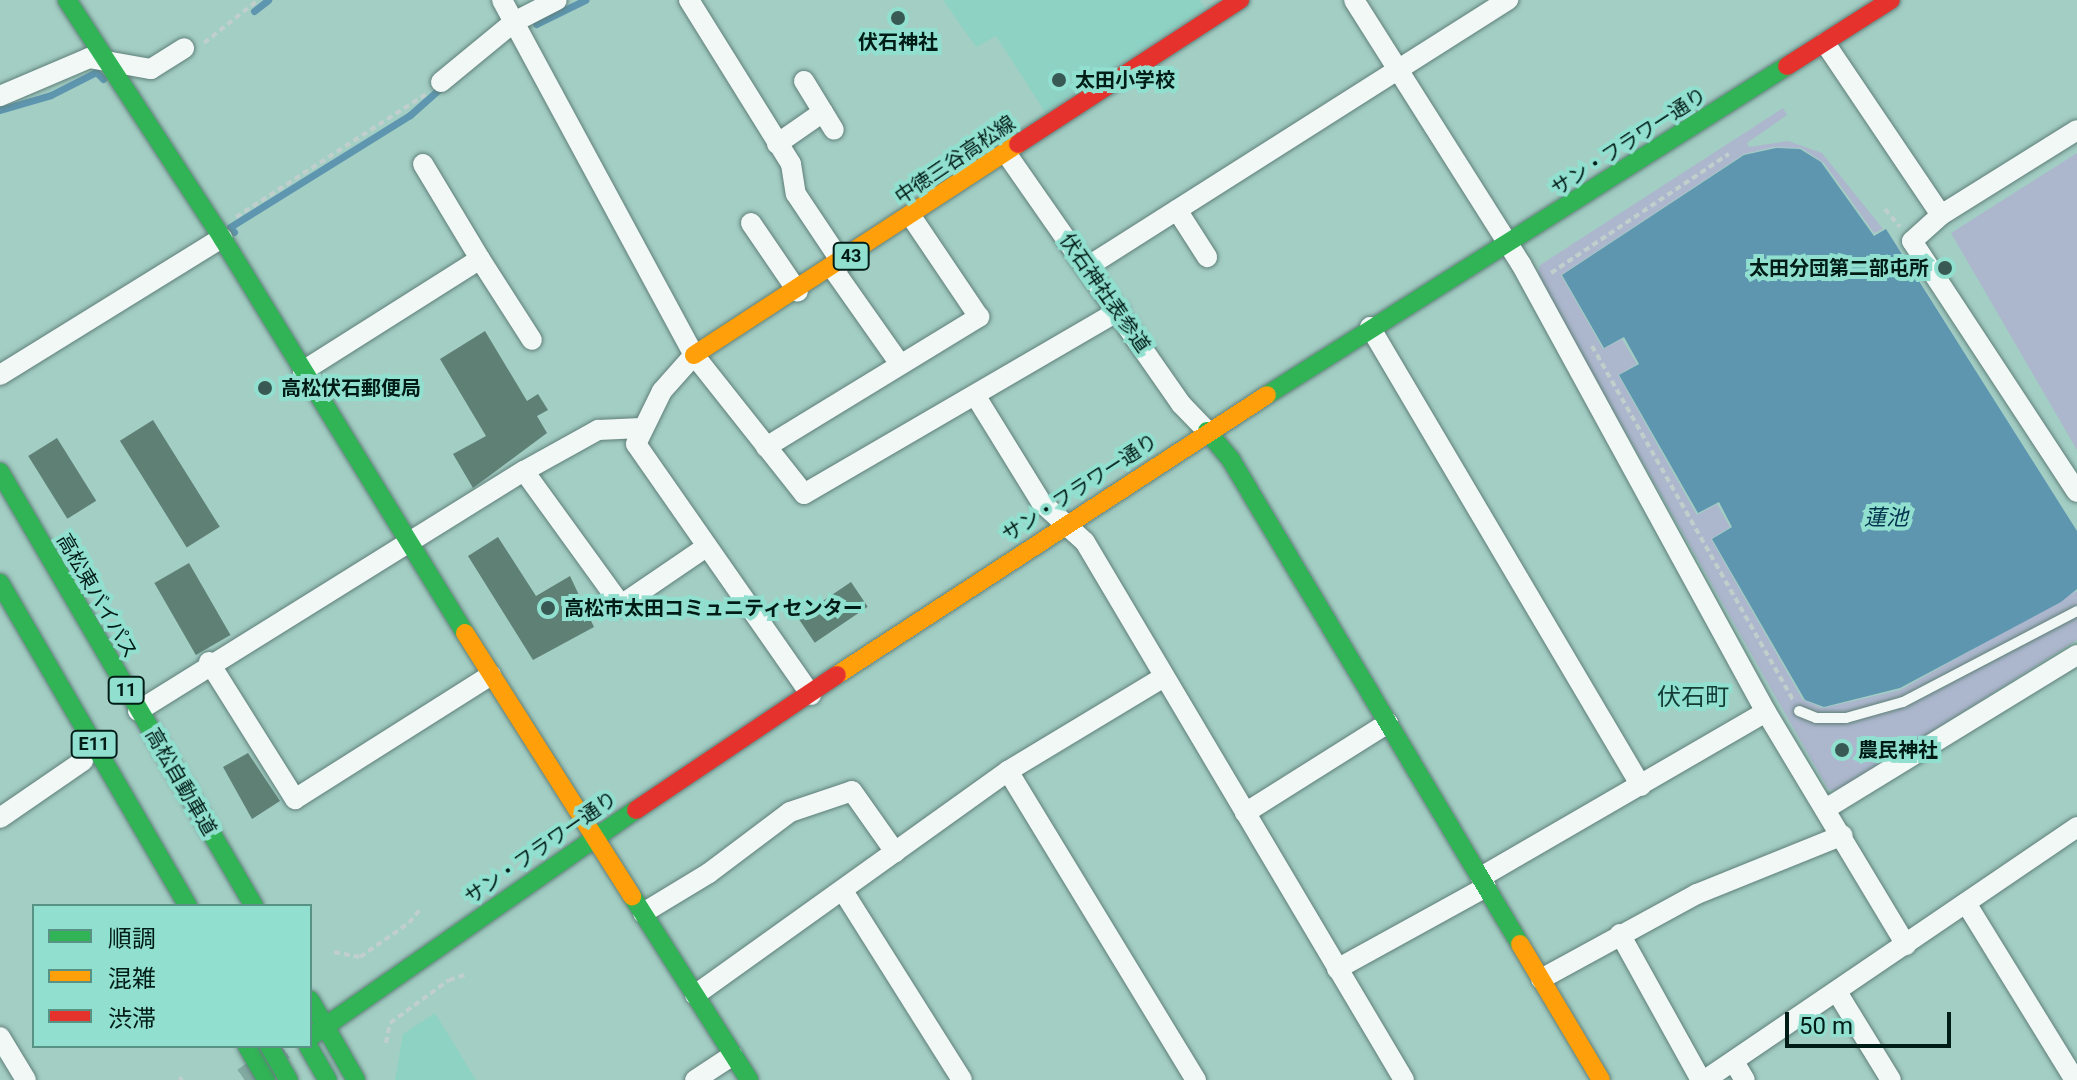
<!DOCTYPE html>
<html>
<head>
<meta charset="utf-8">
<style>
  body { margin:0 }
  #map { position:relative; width:2077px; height:1080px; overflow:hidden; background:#a3cec4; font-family:Roboto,"Noto Sans JP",sans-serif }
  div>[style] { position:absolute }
  .built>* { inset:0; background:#8ed2c4 }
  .green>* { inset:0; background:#acb7cd }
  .water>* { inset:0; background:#5e96af }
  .stream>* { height:7px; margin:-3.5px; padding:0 3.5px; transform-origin:3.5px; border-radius:3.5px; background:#5e96af }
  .building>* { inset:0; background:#5f8075; transform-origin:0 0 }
  .street-tunnel>* { height:20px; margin-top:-10px; transform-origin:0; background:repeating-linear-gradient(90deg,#82aaa1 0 20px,transparent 0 30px) }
  .path>* { height:4px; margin-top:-2px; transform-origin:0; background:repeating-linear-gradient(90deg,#c1cfcc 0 6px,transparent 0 10px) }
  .roads { filter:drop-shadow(0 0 2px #5f7f79) drop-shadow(0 0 2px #5f7f79) }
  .lane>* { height:10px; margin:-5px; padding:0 5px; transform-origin:5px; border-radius:5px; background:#f1f8f6 }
  .street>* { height:20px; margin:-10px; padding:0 10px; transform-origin:10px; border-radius:10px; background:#f1f8f6 }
  .fast>* { height:18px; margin:-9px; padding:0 9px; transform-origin:9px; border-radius:9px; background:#30b455 }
  .slow>* { height:18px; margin:-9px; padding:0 9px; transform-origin:9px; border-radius:9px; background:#ff9f0a }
  .jam>* { height:18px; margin:-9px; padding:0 9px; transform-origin:9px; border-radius:9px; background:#e5322d }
  .bridges { filter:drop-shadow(0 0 2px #5f7f79) drop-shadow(0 0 2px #5f7f79) }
  .fast-bridge>* { height:18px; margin:-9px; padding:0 9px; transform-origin:9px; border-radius:9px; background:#30b455 }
  .dots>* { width:22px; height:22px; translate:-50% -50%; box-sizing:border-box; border:4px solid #91e0cf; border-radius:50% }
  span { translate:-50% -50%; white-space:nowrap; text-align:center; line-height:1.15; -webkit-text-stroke:8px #91e0cf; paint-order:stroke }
  .shield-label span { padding:2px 6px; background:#91e0cf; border:2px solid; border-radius:6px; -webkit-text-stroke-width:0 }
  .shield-label { font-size:18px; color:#001c17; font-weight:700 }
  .poi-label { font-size:20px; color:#001c17; font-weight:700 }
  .left { translate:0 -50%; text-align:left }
  .right { translate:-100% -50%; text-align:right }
  .street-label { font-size:20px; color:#001c17 }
  .water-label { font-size:22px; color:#00324e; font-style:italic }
  .quarter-label { font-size:24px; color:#123d35 }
  .legend { position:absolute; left:32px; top:904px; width:280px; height:144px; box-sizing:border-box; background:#91e0cf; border:2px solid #579285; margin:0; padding:10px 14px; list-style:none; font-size:24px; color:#001c17 }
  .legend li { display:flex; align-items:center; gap:16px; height:40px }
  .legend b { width:40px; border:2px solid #579285 }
  .scale { position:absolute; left:1785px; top:1012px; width:166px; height:36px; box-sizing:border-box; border:4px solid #001c17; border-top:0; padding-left:10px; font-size:24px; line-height:28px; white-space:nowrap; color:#001c17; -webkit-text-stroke:6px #91e0cf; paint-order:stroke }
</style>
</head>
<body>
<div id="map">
  <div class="built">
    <i style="clip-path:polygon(943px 0,1200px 0,1205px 8px,1045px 112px,996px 36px,976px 47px)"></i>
    <i style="clip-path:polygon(435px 1013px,476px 1080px,395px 1080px,403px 1034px)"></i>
  </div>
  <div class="green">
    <i style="clip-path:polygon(1783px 108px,1787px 115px,1747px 143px,1749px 147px,1788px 141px,1822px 153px,1883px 229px,1874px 233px,1824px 163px,1801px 148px,1774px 147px,1744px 154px,1561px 275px,1603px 349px,1622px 339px,1637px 364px,1618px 375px,1697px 515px,1717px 504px,1730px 527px,1711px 539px,1803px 700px,1823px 708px,1900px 690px,2077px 591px,2077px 640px,1838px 791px,1828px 789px,1537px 276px,1540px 265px)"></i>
    <i style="clip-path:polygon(2077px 153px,2077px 450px,1951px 233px)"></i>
  </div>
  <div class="water">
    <i style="clip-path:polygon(1776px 148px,1800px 149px,1821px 162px,1874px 236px,1886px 229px,2077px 531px,2077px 589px,2061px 602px,1900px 688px,1824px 707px,1805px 700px,1712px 539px,1732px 527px,1719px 502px,1698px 513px,1619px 375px,1639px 364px,1624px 337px,1604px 348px,1562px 275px,1744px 155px)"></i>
  </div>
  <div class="stream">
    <i style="left:254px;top:11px;width:18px;rotate:-38deg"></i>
    <i style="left:536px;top:24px;width:55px;rotate:-26.1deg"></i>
    <i style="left:0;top:110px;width:53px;rotate:-16.4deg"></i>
    <i style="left:51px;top:95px;width:51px;rotate:-27.1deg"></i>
    <i style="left:96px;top:72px;width:10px;rotate:45deg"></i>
    <i style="left:234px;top:232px;width:6px;rotate:-129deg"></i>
    <i style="left:230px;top:227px;width:212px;rotate:-31.9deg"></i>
    <i style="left:410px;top:115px;width:45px;rotate:-41.4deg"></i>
  </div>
  <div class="building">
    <i style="clip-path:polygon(485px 331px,527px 401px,538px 394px,548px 410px,537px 416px,547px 433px,473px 488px,453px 454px,486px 436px,440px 359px)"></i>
    <i style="left:153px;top:420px;width:126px;height:39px;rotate:58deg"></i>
    <i style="left:57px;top:438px;width:74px;height:34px;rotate:58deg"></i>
    <i style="clip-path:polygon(498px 537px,536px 596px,570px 576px,594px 627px,533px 660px,468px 556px)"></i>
    <i style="left:189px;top:563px;width:83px;height:40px;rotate:60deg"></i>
    <i style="left:851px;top:582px;width:30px;height:64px;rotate:56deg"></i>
    <i style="clip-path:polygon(248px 753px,280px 801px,252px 819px,223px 767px)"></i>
  </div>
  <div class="street-tunnel">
    <i style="left:243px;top:1078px;width:56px;rotate:-34.8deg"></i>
  </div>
  <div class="path">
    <i style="left:204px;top:43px;width:69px;rotate:-38.5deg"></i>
    <i style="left:1885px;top:209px;width:23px;rotate:50deg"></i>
    <i style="left:236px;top:217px;width:226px;rotate:-32.9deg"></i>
    <i style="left:1551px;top:273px;width:214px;rotate:-33.8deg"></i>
    <i style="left:1592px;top:346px;width:407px;rotate:60.4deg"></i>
    <i style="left:334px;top:952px;width:26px;rotate:11deg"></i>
    <i style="left:360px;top:957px;width:60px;rotate:-34.8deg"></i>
    <i style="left:409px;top:923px;width:19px;rotate:-51deg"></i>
    <i style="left:386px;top:1043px;width:20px;rotate:-79deg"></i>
    <i style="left:390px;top:1023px;width:73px;rotate:-36.1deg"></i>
    <i style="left:449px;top:980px;width:20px;rotate:-18deg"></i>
    <i style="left:179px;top:1080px;width:4px;rotate:-34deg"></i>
  </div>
  <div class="roads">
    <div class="lane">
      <i style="left:1799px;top:711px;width:18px;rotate:22deg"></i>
      <i style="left:1816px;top:718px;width:30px"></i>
      <i style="left:1846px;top:718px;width:59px;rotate:-15.7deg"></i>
      <i style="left:1903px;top:702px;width:196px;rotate:-27.6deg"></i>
    </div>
    <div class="street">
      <i style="left:502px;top:0;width:404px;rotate:61.6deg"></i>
      <i style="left:694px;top:355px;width:177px;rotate:51.6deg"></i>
      <i style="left:804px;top:494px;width:364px;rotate:-30.2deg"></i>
      <i style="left:689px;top:0;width:193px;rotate:58.1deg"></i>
      <i style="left:791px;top:164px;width:30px;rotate:81deg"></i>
      <i style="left:796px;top:194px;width:83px;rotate:56.3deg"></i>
      <i style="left:1354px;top:0;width:312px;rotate:57.7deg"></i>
      <i style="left:1521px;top:264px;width:511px;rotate:61.33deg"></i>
      <i style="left:1766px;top:712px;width:272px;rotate:59deg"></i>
      <i style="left:1825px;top:43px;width:207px;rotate:56deg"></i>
      <i style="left:1941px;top:215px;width:39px;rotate:138deg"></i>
      <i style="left:1912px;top:241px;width:300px;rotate:56.7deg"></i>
      <i style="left:804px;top:81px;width:57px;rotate:58.5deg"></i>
      <i style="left:441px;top:82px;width:94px;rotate:-39.4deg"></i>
      <i style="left:514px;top:22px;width:48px;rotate:-27.1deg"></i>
      <i style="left:0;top:96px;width:97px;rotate:-23.1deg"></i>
      <i style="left:89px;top:58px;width:63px;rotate:10.1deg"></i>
      <i style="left:151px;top:69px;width:39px;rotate:-32deg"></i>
      <i style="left:777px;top:144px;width:56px;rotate:-34.8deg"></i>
      <i style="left:1006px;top:153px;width:306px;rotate:55.1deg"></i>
      <i style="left:1181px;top:404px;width:37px;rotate:46deg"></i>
      <i style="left:423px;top:164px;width:111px;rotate:59deg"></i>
      <i style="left:1177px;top:210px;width:56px;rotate:57.4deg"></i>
      <i style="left:1941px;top:215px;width:160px;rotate:-32deg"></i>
      <i style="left:751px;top:223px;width:83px;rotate:55.7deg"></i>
      <i style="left:1087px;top:267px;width:499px;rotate:-32.4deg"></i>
      <i style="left:833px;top:269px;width:116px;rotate:54.8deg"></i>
      <i style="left:1370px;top:327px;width:533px;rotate:59.44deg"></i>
      <i style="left:694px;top:355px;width:48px;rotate:131.6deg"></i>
      <i style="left:662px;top:391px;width:59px;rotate:116.1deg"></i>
      <i style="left:636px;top:444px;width:306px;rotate:55.1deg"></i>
      <i style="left:303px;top:371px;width:209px;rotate:-32.3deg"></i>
      <i style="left:480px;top:259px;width:96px;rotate:57.3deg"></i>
      <i style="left:0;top:375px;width:261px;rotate:-31.7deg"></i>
      <i style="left:975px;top:395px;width:126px;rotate:58.3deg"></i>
      <i style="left:1041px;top:502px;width:59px;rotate:42.3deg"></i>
      <i style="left:1085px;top:542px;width:625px;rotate:59.33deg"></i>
      <i style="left:766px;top:447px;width:250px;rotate:-31.4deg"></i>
      <i style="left:979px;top:317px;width:122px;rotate:-124deg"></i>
      <i style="left:524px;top:471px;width:165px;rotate:54.1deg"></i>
      <i style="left:621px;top:605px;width:103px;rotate:-34.3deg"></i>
      <i style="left:209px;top:662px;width:162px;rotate:57.9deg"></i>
      <i style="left:295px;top:799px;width:232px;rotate:-32.3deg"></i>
      <i style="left:138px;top:711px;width:455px;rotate:-31.9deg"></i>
      <i style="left:524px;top:471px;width:85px;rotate:-29deg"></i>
      <i style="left:598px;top:430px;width:43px;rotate:-2.7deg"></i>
      <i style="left:1008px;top:771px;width:362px;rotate:58.7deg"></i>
      <i style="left:1827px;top:808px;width:293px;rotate:-31.5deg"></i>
      <i style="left:1245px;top:813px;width:169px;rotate:-32.2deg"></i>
      <i style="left:0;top:818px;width:101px;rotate:-34.5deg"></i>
      <i style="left:1481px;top:877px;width:329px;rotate:-30.1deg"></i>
      <i style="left:843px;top:891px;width:223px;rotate:57.8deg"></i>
      <i style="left:1966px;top:903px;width:208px;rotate:58.4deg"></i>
      <i style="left:643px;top:913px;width:77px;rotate:-31.2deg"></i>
      <i style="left:709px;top:873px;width:101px;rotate:-37deg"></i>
      <i style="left:790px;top:812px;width:65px;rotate:-18.7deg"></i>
      <i style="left:852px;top:791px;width:75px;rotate:54.8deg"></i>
      <i style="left:1620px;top:934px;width:167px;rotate:61deg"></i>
      <i style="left:1337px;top:969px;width:170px;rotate:-28.8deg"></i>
      <i style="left:1541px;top:979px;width:178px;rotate:-28.6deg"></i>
      <i style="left:1697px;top:894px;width:157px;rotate:-22deg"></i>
      <i style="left:1837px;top:992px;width:103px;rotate:58.5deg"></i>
      <i style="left:695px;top:995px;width:385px;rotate:-35.6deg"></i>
      <i style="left:1008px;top:771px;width:180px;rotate:-31.1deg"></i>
      <i style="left:0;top:1037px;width:50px;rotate:58.8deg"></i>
      <i style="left:1734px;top:1062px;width:21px;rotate:59deg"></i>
      <i style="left:695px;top:1080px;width:45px;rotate:-33.3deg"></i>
      <i style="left:1705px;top:1080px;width:450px;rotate:-34.2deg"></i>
    </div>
    <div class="fast">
      <i style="left:67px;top:0;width:284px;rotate:56.9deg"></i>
      <i style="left:222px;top:238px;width:464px;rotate:58.4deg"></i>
      <i style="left:1267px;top:395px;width:615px;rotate:-32.32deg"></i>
      <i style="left:1207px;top:431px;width:38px;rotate:50deg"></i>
      <i style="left:1231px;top:460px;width:564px;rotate:59.16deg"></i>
      <i style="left:0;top:472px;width:503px;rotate:59.66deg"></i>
      <i style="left:0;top:583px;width:374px;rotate:59.8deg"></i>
      <i style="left:632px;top:896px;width:218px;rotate:57.5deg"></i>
      <i style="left:310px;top:1000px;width:92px;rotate:60.1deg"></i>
      <i style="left:310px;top:1037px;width:397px;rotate:-34.9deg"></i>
      <i style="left:247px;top:1046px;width:39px;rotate:60deg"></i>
      <i style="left:308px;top:1046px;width:39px;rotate:60deg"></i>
    </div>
    <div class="slow">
      <i style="left:694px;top:355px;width:387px;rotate:-33.1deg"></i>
      <i style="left:465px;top:633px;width:312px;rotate:57.6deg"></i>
      <i style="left:837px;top:675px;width:513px;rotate:-33.07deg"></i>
      <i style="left:1520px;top:944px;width:158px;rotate:59.2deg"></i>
    </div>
    <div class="jam">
      <i style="left:1787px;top:66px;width:123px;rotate:-32.4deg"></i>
      <i style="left:1018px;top:144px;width:265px;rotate:-33deg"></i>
      <i style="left:636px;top:810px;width:242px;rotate:-33.9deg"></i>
    </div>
  </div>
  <div class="bridges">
    <div class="fast-bridge">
      <i style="left:269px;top:1046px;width:39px;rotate:60deg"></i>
    </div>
  </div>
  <div class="dots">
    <i style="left:898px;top:18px;background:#395a54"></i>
    <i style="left:1059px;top:80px;background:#395a54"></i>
    <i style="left:1945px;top:268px;background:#395a54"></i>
    <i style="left:265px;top:388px;background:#395a54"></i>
    <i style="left:548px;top:608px;background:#395a54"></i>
    <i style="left:1842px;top:750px;background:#395a54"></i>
  </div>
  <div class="shield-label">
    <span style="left:851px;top:256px">43</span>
    <span style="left:126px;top:690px">11</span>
    <span style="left:94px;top:744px">E11</span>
  </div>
  <div class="poi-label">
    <span style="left:898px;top:42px">伏石神社</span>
    <span class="left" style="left:1075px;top:80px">太田小学校</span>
    <span class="right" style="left:1929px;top:268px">太田分団第二部屯所</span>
    <span class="left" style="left:281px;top:388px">高松伏石郵便局</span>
    <span class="left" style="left:564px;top:608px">高松市太田コミュニティセンター</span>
    <span class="left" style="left:1858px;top:750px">農民神社</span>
  </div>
  <div class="street-label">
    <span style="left:1629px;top:142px;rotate:-33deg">サン・フラワー通り</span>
    <span style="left:955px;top:160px;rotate:-34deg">中徳三谷高松線</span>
    <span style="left:1105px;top:293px;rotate:55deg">伏石神社表参道</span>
    <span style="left:1080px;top:488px;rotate:-33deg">サン・フラワー通り</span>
    <span style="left:97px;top:596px;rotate:60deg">高松東バイパス</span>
    <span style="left:181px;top:782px;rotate:60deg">高松自動車道</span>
    <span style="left:541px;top:848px;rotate:-35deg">サン・フラワー通り</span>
  </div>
  <div class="water-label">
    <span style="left:1886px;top:518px">蓮池</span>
  </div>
  <div class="quarter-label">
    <span style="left:1693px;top:698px">伏石町</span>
  </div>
  <ul class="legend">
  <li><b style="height:10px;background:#30b455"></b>順調</li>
  <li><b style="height:10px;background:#ff9f0a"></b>混雑</li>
  <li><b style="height:10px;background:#e5322d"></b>渋滞</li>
  </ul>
  <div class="scale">50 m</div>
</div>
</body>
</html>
